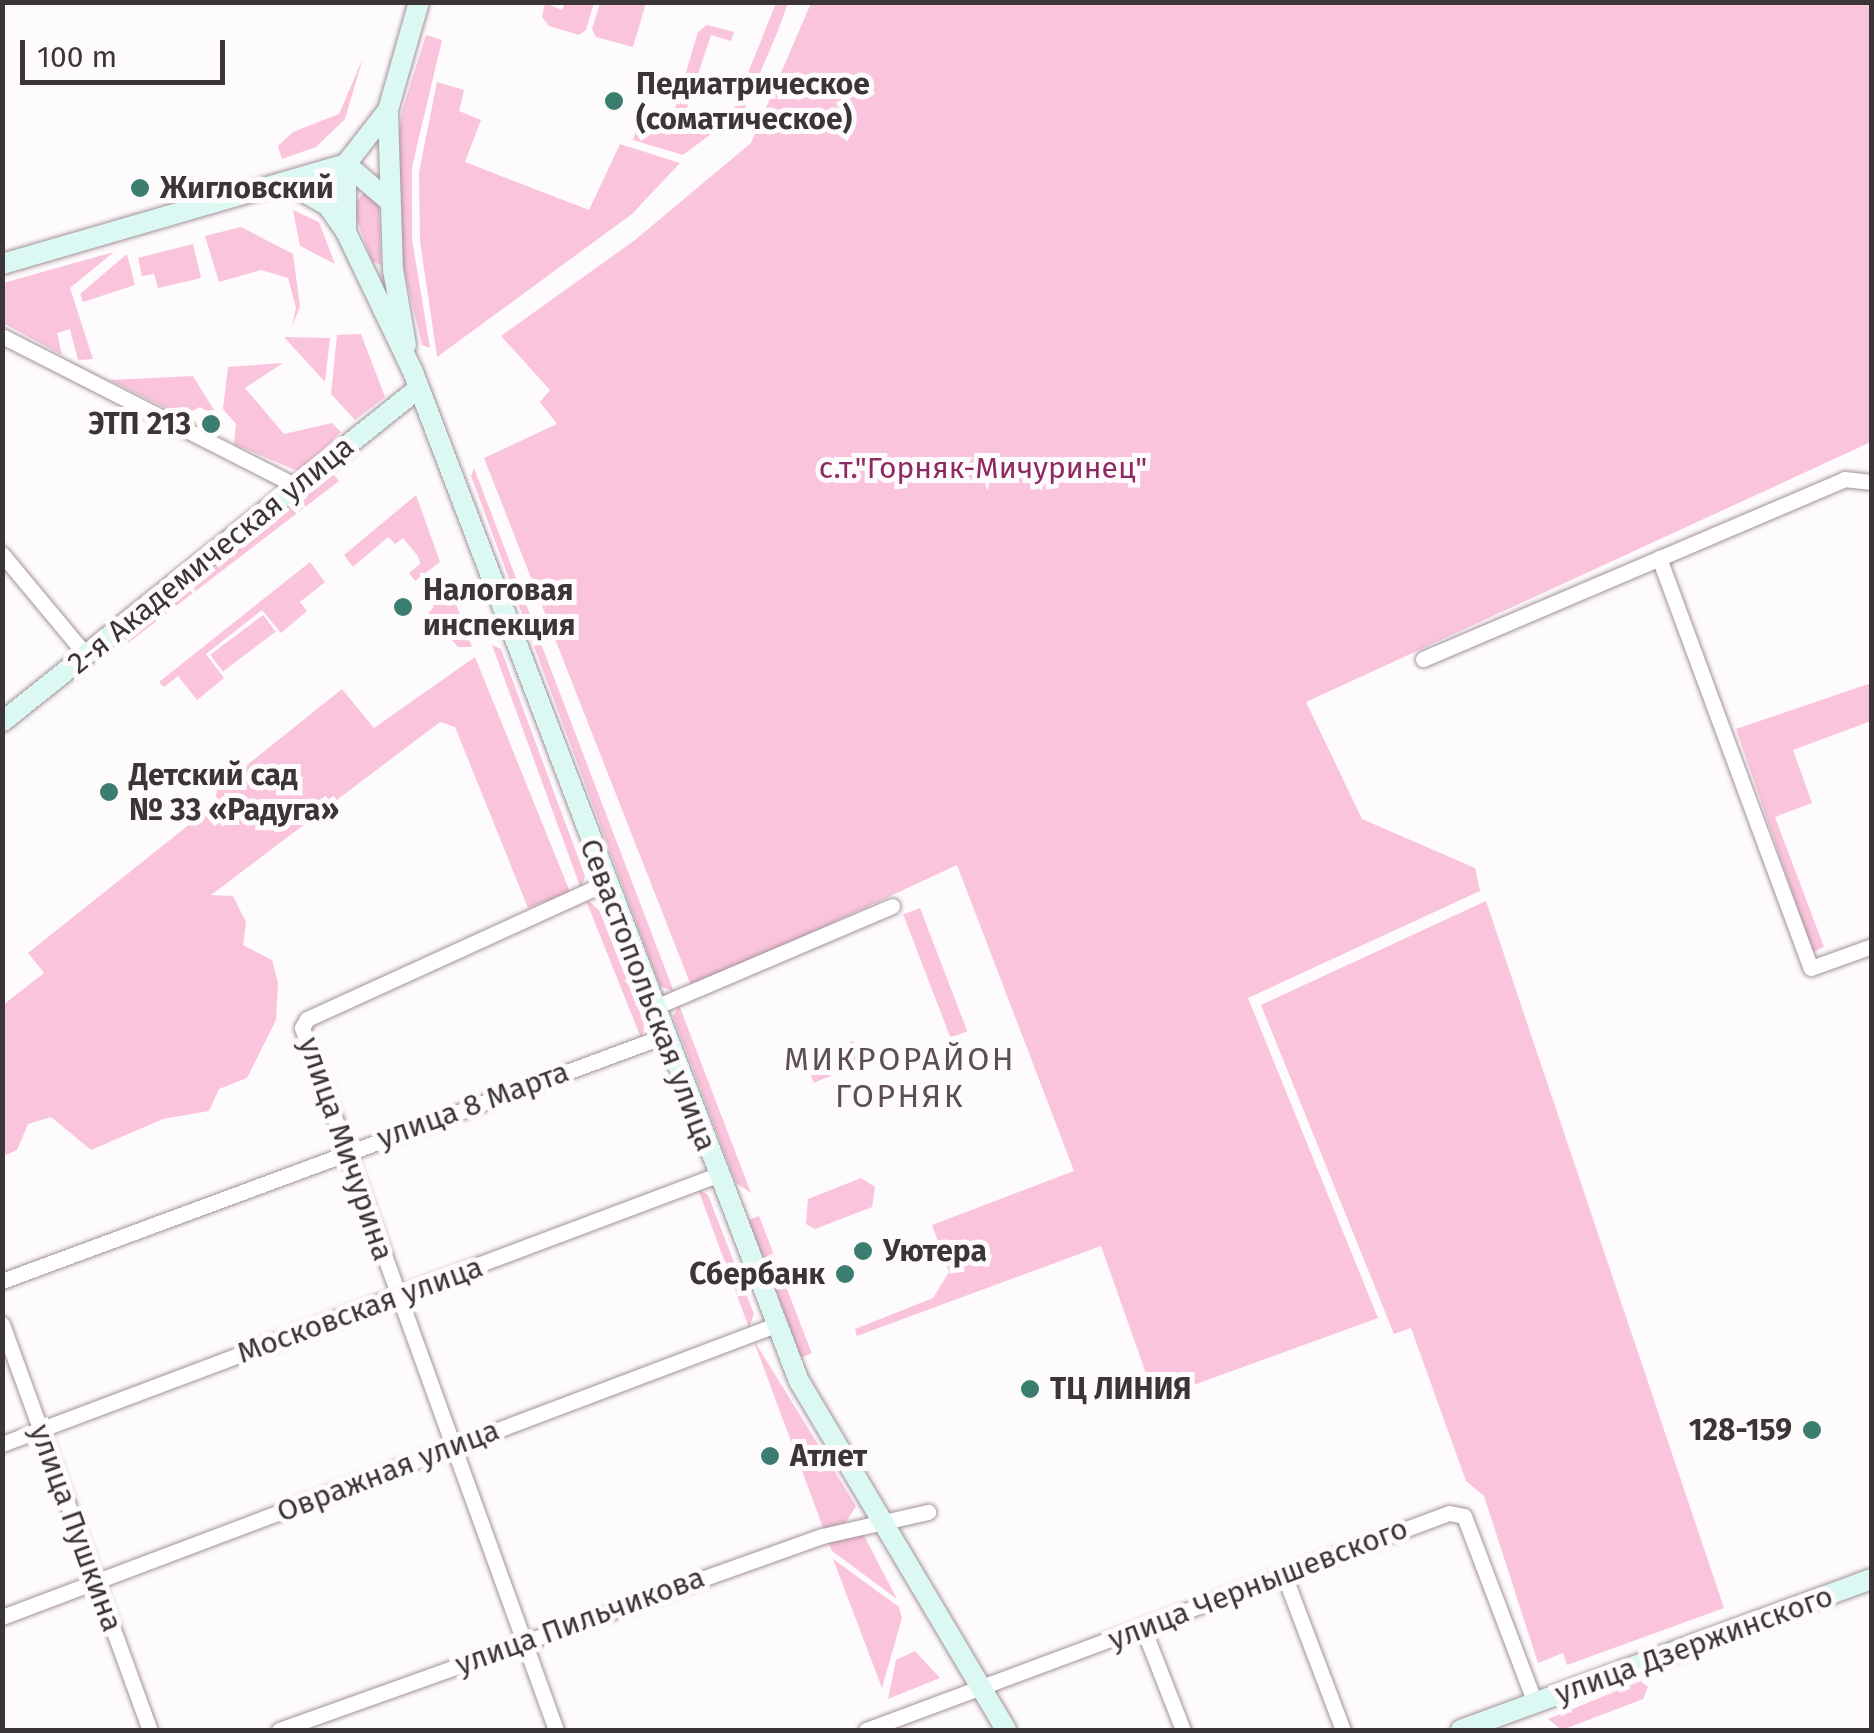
<!DOCTYPE html>
<html>
<head>
<meta charset="utf-8">
<style>
  body { margin:0 }
  #map { position:relative; width:1874px; height:1733px; overflow:hidden; background:#fefbfc; font-family:"Fira Sans",sans-serif }
  div>[style] { position:absolute }
  .green>* { inset:0; background:#fac4dc; transform-origin:0 0 }
  .roads { filter:drop-shadow(0 0 2px #a29299) drop-shadow(0 0 2px #a29299) }
  .street>* { height:15px; margin:-7.5px; padding:0 7.5px; transform-origin:7.5px; border-radius:7.5px; background:#fff }
  .secondary>* { height:20px; margin:-10px; padding:0 10px; transform-origin:10px; border-radius:10px; background:#dbf8f2 }
  .dots>* { width:28px; height:28px; translate:-50% -50%; box-sizing:border-box; border:5px solid #fefbfc; border-radius:50% }
  span { translate:-50% -50%; white-space:nowrap; text-align:center; line-height:1.15; -webkit-text-stroke:10px #fefbfc; paint-order:stroke }
  .poi-label { font-size:30px; color:#3c3538; font-weight:700 }
  .left { translate:0 -50%; text-align:left }
  .right { translate:-100% -50%; text-align:right }
  .park-label { font-size:30px; color:#8d2a62 }
  .street-label { font-size:30px; color:#3c3538 }
  .neighbourhood-label { font-size:32px; color:#5c4e54; letter-spacing:2.5px }
  .frame { position:absolute; inset:0; border:5px solid #3c3538; pointer-events:none }
  .scale { position:absolute; left:20px; top:40px; width:205px; height:45px; box-sizing:border-box; border:5px solid #3c3538; border-top:0; padding-left:12px; font-size:30px; line-height:35px; white-space:nowrap; color:#3c3538; -webkit-text-stroke:8px #fefbfc; paint-order:stroke }
</style>
</head>
<body>
<div id="map">
  <div class="green">
    <i style="clip-path:polygon(545px 3px,562px 10px,565px 3px,594px 3px,586px 30px,579px 35px,549px 26px,542px 17px)"></i>
    <i style="clip-path:polygon(600px 3px,646px 3px,633px 47px,596px 37px,592px 29px)"></i>
    <i style="clip-path:polygon(776px 3px,788px 3px,777px 33px,745px 108px,724px 133px)"></i>
    <i style="clip-path:polygon(811px 3px,1871px 3px,1871px 442px,1306px 702px,1362px 819px,1475px 868px,1480px 891px,1248px 998px,1378px 1318px,1155px 1399px,1101px 1246px,857px 1336px,855px 1329px,933px 1298px,949px 1272px,932px 1225px,1074px 1171px,957px 865px,692px 988px,484px 458px,557px 424px,540px 402px,550px 390px,501px 336px,635px 240px,751px 143px)"></i>
    <i style="clip-path:polygon(707px 25px,734px 32px,731px 41px,711px 35px,684px 117px,723px 125px,683px 155px,633px 140px,640px 119px,652px 122px,657px 110px,673px 115px,698px 32px)"></i>
    <i style="clip-path:polygon(426px 35px,442px 40px,412px 167px,412px 239px,430px 348px,422px 345px,403px 265px,396px 156px,402px 111px)"></i>
    <i style="clip-path:polygon(363px 58px,345px 119px,316px 147px,282px 159px,278px 146px,293px 132px,339px 114px)"></i>
    <i style="clip-path:polygon(437px 82px,464px 90px,459px 111px,481px 120px,465px 162px,589px 210px,620px 144px,680px 163px,632px 214px,437px 357px,420px 241px,419px 172px)"></i>
    <i style="clip-path:polygon(365px 191px,379px 204px,381px 265px,372px 261px,352px 207px)"></i>
    <i style="clip-path:polygon(293px 210px,319px 222px,335px 264px,300px 246px)"></i>
    <i style="clip-path:polygon(241px 227px,293px 254px,300px 307px,292px 326px,296px 308px,288px 278px,261px 270px,219px 282px,205px 236px)"></i>
    <i style="clip-path:polygon(193px 244px,201px 278px,158px 288px,154px 274px,142px 276px,138px 258px)"></i>
    <i style="clip-path:polygon(114px 252px,70px 288px,93px 359px,78px 360px,70px 329px,57px 333px,62px 355px,3px 323px,3px 283px)"></i>
    <i style="clip-path:polygon(127px 254px,135px 285px,83px 302px,80px 294px)"></i>
    <i style="clip-path:polygon(361px 334px,385px 397px,355px 420px,331px 394px,337px 335px)"></i>
    <i style="clip-path:polygon(284px 337px,330px 338px,325px 382px)"></i>
    <i style="clip-path:polygon(283px 363px,245px 388px,284px 434px,332px 423px,341px 432px,300px 472px,234px 444px,236px 424px,223px 409px,228px 367px)"></i>
    <i style="clip-path:polygon(193px 376px,219px 418px,200px 407px,182px 416px,110px 380px)"></i>
    <i style="clip-path:polygon(474px 468px,674px 992px,660px 986px,471px 476px)"></i>
    <i style="clip-path:polygon(333px 474px,339px 481px,128px 643px,129px 637px)"></i>
    <i style="clip-path:polygon(416px 495px,440px 562px,415px 581px,409px 573px,420px 564px,418px 556px,403px 538px,395px 544px,388px 537px,353px 567px,344px 555px)"></i>
    <i style="clip-path:polygon(310px 562px,325px 582px,300px 602px,307px 611px,281px 633px,262px 610px,206px 654px,224px 678px,197px 700px,178px 676px,164px 687px,159px 682px)"></i>
    <i style="clip-path:polygon(445px 574px,472px 647px,458px 647px,428px 613px,434px 607px,422px 593px)"></i>
    <i style="left:263px;top:615px;width:21px;height:66px;rotate:53deg"></i>
    <i style="clip-path:polygon(492px 645px,501px 649px,585px 876px,581px 889px)"></i>
    <i style="clip-path:polygon(475px 657px,570px 892px,528px 908px,455px 727px,440px 722px,211px 895px,233px 896px,246px 922px,243px 945px,272px 960px,278px 983px,276px 1020px,247px 1078px,219px 1089px,209px 1111px,163px 1119px,91px 1150px,51px 1117px,28px 1124px,17px 1150px,3px 1156px,3px 1005px,44px 973px,28px 953px,215px 804px,217px 789px,342px 689px,374px 728px)"></i>
    <i style="clip-path:polygon(1871px 683px,1871px 721px,1793px 750px,1812px 803px,1775px 817px,1824px 947px,1813px 952px,1736px 729px)"></i>
    <i style="clip-path:polygon(585px 898px,599px 910px,645px 1025px,641px 1038px)"></i>
    <i style="clip-path:polygon(1486px 901px,1724px 1608px,1567px 1665px,1563px 1653px,1538px 1663px,1484px 1496px,1466px 1481px,1411px 1328px,1394px 1334px,1261px 1005px)"></i>
    <i style="left:920px;top:908px;width:132px;height:18px;rotate:69deg"></i>
    <i style="clip-path:polygon(679px 1005px,751px 1193px,736px 1183px,673px 1016px)"></i>
    <i style="left:853px;top:1041px;width:24px;height:52px;rotate:68deg"></i>
    <i style="clip-path:polygon(861px 1178px,875px 1187px,872px 1207px,815px 1229px,806px 1224px,808px 1199px)"></i>
    <i style="clip-path:polygon(698px 1189px,708px 1195px,754px 1314px,749px 1328px)"></i>
    <i style="left:759px;top:1216px;width:147px;height:11px;rotate:69deg"></i>
    <i style="clip-path:polygon(753px 1339px,856px 1506px,846px 1522px,824px 1530px)"></i>
    <i style="clip-path:polygon(861px 1530px,897px 1599px,832px 1551px,828px 1541px)"></i>
    <i style="clip-path:polygon(833px 1559px,899px 1607px,902px 1618px,882px 1688px)"></i>
    <i style="clip-path:polygon(915px 1651px,940px 1678px,888px 1699px,896px 1660px)"></i>
    <i style="clip-path:polygon(1641px 1681px,1648px 1687px,1643px 1699px,1562px 1730px,1548px 1719px)"></i>
  </div>
  <div class="roads">
    <div class="street">
      <i style="left:2px;top:336px;width:331px;rotate:27deg"></i>
      <i style="left:2px;top:554px;width:131px;rotate:50.3deg"></i>
      <i style="left:1659px;top:558px;width:437px;rotate:69.7deg"></i>
      <i style="left:1811px;top:968px;width:65px;rotate:-19.8deg"></i>
      <i style="left:1423px;top:659px;width:458px;rotate:-23.1deg"></i>
      <i style="left:1844px;top:479px;width:28px;rotate:6deg"></i>
      <i style="left:653px;top:1008px;width:260px;rotate:-23.1deg"></i>
      <i style="left:2px;top:1281px;width:706px;rotate:-20.31deg"></i>
      <i style="left:2px;top:1324px;width:432px;rotate:70deg"></i>
      <i style="left:2px;top:1444px;width:764px;rotate:-20.62deg"></i>
      <i style="left:1284px;top:1575px;width:166px;rotate:69.2deg"></i>
      <i style="left:2px;top:1617px;width:824px;rotate:-20.68deg"></i>
      <i style="left:1143px;top:1628px;width:110px;rotate:68.6deg"></i>
      <i style="left:279px;top:1730px;width:577px;rotate:-19.66deg"></i>
      <i style="left:822px;top:1536px;width:109px;rotate:-12.8deg"></i>
      <i style="left:556px;top:1730px;width:747px;rotate:-109.89deg"></i>
      <i style="left:302px;top:1028px;width:10px;rotate:-61deg"></i>
      <i style="left:307px;top:1019px;width:328px;rotate:-24.5deg"></i>
      <i style="left:866px;top:1730px;width:622px;rotate:-20.42deg"></i>
      <i style="left:1449px;top:1513px;width:15px;rotate:11deg"></i>
      <i style="left:1464px;top:1516px;width:200px;rotate:69.2deg"></i>
    </div>
    <div class="secondary">
      <i style="left:346px;top:164px;width:55px;rotate:40.6deg"></i>
      <i style="left:287px;top:182px;width:48px;rotate:30.3deg"></i>
      <i style="left:328px;top:206px;width:32px;rotate:55deg"></i>
      <i style="left:346px;top:232px;width:155px;rotate:64.4deg"></i>
      <i style="left:413px;top:372px;width:1080px;rotate:69.07deg"></i>
      <i style="left:799px;top:1381px;width:406px;rotate:59.3deg"></i>
      <i style="left:346px;top:232px;width:68px;rotate:-90deg"></i>
      <i style="left:2px;top:264px;width:358px;rotate:-16.2deg"></i>
      <i style="left:346px;top:164px;width:68px;rotate:-52.1deg"></i>
      <i style="left:406px;top:345px;width:76px;rotate:-99.8deg"></i>
      <i style="left:393px;top:270px;width:160px;rotate:-91.8deg"></i>
      <i style="left:388px;top:110px;width:112px;rotate:-74deg"></i>
      <i style="left:2px;top:722px;width:534px;rotate:-38.69deg"></i>
      <i style="left:1461px;top:1730px;width:438px;rotate:-20.2deg"></i>
    </div>
  </div>
  <div class="dots">
    <i style="left:614px;top:101px;background:#3b7e70"></i>
    <i style="left:140px;top:188px;background:#3b7e70"></i>
    <i style="left:211px;top:424px;background:#3b7e70"></i>
    <i style="left:403px;top:607px;background:#3b7e70"></i>
    <i style="left:109px;top:792px;background:#3b7e70"></i>
    <i style="left:863px;top:1251px;background:#3b7e70"></i>
    <i style="left:845px;top:1274px;background:#3b7e70"></i>
    <i style="left:1030px;top:1389px;background:#3b7e70"></i>
    <i style="left:1812px;top:1430px;background:#3b7e70"></i>
    <i style="left:770px;top:1456px;background:#3b7e70"></i>
  </div>
  <div class="poi-label">
    <span class="left" style="left:636px;top:101px">Педиатрическое<br>(соматическое)</span>
    <span class="left" style="left:160px;top:188px">Жигловский</span>
    <span class="right" style="left:191px;top:424px">ЭТП 213</span>
    <span class="left" style="left:423px;top:607px">Налоговая<br>инспекция</span>
    <span class="left" style="left:129px;top:792px">Детский сад<br>№ 33 «Радуга»</span>
    <span class="left" style="left:883px;top:1251px">Уютера</span>
    <span class="right" style="left:825px;top:1274px">Сбербанк</span>
    <span class="left" style="left:1050px;top:1389px">ТЦ ЛИНИЯ</span>
    <span class="right" style="left:1792px;top:1430px">128-159</span>
    <span class="left" style="left:790px;top:1456px">Атлет</span>
  </div>
  <div class="park-label">
    <span style="left:983px;top:468px">с.т."Горняк-Мичуринец"</span>
  </div>
  <div class="street-label">
    <span style="left:211px;top:555px;rotate:-39deg">2-я Академическая улица</span>
    <span style="left:648px;top:995px;rotate:69deg">Севастопольская улица</span>
    <span style="left:473px;top:1105px;rotate:-20deg">улица 8 Марта</span>
    <span style="left:346px;top:1149px;rotate:71deg">улица Мичурина</span>
    <span style="left:360px;top:1310px;rotate:-20deg">Московская улица</span>
    <span style="left:388px;top:1471px;rotate:-21deg">Овражная улица</span>
    <span style="left:76px;top:1528px;rotate:70deg">улица Пушкина</span>
    <span style="left:1258px;top:1584px;rotate:-21deg">улица Чернышевского</span>
    <span style="left:580px;top:1621px;rotate:-20deg">улица Пильчикова</span>
    <span style="left:1694px;top:1645px;rotate:-20deg">улица Дзержинского</span>
  </div>
  <div class="neighbourhood-label">
    <span style="left:900px;top:1078px">МИКРОРАЙОН<br>ГОРНЯК</span>
  </div>
  <div class="frame"></div>
  <div class="scale">100 m</div>
</div>
</body>
</html>
